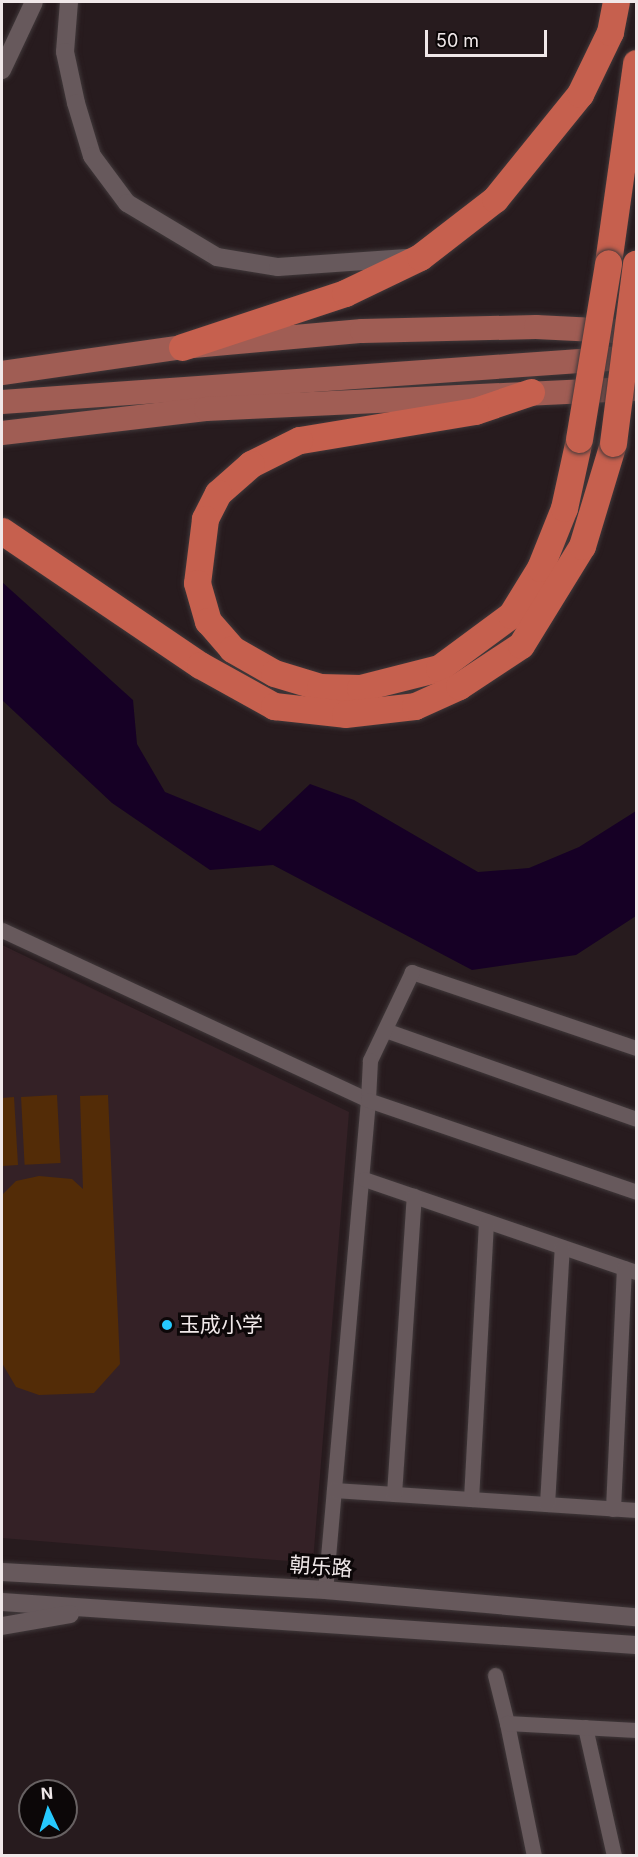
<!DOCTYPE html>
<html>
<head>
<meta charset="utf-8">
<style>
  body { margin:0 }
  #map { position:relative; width:638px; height:1857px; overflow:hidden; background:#271b1e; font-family:Inter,"Noto Sans SC",sans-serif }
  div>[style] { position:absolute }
  .built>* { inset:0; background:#342126 }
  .green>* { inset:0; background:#532c07; transform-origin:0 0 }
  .water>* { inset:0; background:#160025 }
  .roads { filter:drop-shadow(0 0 2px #40383a) drop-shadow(0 0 2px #40383a) }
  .minor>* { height:15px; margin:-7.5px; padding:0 7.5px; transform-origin:7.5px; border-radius:7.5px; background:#67595c }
  .tertiary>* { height:18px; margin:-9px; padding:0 9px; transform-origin:9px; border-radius:9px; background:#67595c }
  .primary>* { height:24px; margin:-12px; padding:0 12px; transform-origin:12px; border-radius:12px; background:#a05d54 }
  .motorway>* { height:27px; margin:-13.5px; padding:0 13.5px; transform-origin:13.5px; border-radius:13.5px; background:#c6604e }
  .bridges { filter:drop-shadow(0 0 2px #40383a) drop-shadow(0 0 2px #40383a) }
  .motorway-bridge>* { height:27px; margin:-13.5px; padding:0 13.5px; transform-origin:13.5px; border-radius:13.5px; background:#c6604e }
  .dots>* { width:16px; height:16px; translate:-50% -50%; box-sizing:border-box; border:3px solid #0c0708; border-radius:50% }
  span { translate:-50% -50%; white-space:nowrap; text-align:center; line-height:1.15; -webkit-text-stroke:6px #0c0708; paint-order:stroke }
  .poi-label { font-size:21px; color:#f0e8e9 }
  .left { translate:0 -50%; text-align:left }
  .street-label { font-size:21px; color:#f0e8e9 }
  .frame { position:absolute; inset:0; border:3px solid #f0e8e9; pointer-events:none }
  .north { position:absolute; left:18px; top:1779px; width:60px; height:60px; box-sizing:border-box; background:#0c0708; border:2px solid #676162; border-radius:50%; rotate:356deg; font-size:16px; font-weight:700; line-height:24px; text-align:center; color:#f0e8e9 }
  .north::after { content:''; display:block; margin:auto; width:21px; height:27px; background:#26c9fe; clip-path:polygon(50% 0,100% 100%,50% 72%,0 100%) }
  .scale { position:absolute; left:425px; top:30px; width:122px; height:27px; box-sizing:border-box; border:3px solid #f0e8e9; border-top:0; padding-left:8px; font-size:18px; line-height:21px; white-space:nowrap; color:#f0e8e9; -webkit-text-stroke:4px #0c0708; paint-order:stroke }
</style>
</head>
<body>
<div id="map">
  <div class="built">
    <i style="clip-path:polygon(2px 945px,349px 1112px,313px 1563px,2px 1538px)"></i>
  </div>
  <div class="green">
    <i style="left:57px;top:1095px;width:68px;height:36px;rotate:87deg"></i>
    <i style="clip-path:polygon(108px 1095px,120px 1364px,94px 1393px,39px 1395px,16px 1387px,2px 1363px,2px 1195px,16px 1181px,39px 1176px,72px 1179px,83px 1189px,80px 1096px)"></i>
    <i style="clip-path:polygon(14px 1097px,18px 1165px,2px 1166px,2px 1098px)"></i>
  </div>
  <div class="water">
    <i style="clip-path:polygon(2px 582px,133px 700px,137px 744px,165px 792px,260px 831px,310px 784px,354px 800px,478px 872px,529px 868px,579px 847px,636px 811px,636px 916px,576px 955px,472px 970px,273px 865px,210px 870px,112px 803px,2px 700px)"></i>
  </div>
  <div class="roads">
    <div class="minor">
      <i style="left:2px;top:930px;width:404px;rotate:24.9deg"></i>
      <i style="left:368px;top:1100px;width:492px;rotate:95deg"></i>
      <i style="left:385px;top:1030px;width:266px;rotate:19.5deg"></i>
      <i style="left:636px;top:1048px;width:237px;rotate:-161.3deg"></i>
      <i style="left:412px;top:972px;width:98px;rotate:115.5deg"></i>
      <i style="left:370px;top:1060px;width:40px;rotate:92.9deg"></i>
      <i style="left:368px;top:1100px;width:283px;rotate:18.9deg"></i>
      <i style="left:364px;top:1179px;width:287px;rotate:18.9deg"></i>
      <i style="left:334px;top:1490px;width:303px;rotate:3.8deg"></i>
      <i style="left:394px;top:1494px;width:299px;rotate:-86.2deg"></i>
      <i style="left:471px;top:1499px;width:278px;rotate:-86.9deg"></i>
      <i style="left:547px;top:1504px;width:257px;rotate:-86.7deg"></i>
      <i style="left:613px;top:1509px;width:241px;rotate:-87.4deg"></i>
      <i style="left:495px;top:1675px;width:49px;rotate:76deg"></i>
      <i style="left:585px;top:1727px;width:132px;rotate:77.3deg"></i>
      <i style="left:534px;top:1856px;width:136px;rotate:-101.5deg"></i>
      <i style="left:507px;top:1723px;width:129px;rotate:3.1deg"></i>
    </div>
    <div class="tertiary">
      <i style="left:69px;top:2px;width:50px;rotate:94.6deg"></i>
      <i style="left:65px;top:52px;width:52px;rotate:77.8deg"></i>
      <i style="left:76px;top:103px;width:55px;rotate:73.2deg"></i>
      <i style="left:92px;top:156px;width:59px;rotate:53.3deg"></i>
      <i style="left:127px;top:203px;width:105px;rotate:31deg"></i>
      <i style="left:217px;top:257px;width:62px;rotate:9.3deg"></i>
      <i style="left:278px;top:267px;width:129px;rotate:-4deg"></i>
      <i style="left:2px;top:70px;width:75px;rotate:-64.8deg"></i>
      <i style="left:2px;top:1572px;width:324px;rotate:3.2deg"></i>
      <i style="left:325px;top:1590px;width:312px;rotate:5deg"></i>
      <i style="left:2px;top:1602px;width:635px;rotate:3.88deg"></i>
      <i style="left:2px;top:1626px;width:69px;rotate:-10deg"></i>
    </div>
    <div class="primary">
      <i style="left:2px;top:373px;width:182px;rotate:-8.2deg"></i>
      <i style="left:182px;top:347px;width:181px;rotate:-5.1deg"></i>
      <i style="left:362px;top:331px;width:174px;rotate:-1.3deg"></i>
      <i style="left:536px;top:327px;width:100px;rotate:2.9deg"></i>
      <i style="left:2px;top:402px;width:636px;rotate:-4.06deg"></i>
      <i style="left:2px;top:433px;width:205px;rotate:-6.7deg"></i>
      <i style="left:206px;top:409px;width:430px;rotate:-2.7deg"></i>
    </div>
    <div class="motorway">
      <i style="left:608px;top:263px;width:202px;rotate:-82deg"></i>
      <i style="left:182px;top:347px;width:172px;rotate:-18.3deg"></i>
      <i style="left:345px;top:293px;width:83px;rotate:-25.6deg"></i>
      <i style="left:420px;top:257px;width:95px;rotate:-37.7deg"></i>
      <i style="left:495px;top:199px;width:135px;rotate:-51deg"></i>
      <i style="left:580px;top:94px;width:69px;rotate:-64.2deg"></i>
      <i style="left:610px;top:32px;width:31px;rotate:-79deg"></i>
      <i style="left:531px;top:392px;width:59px;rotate:161.3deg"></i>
      <i style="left:475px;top:411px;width:178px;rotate:170.6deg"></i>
      <i style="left:299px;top:440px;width:54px;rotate:153.4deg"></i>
      <i style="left:251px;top:464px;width:44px;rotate:138.7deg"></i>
      <i style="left:218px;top:493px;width:29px;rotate:117deg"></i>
      <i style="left:205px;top:519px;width:64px;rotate:97.1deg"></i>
      <i style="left:197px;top:583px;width:40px;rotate:74deg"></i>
      <i style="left:208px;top:621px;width:37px;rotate:49deg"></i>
      <i style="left:232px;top:649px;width:48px;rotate:29.7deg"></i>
      <i style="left:274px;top:673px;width:48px;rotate:16.9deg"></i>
      <i style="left:320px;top:687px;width:40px;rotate:1.4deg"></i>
      <i style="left:360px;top:688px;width:81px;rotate:-14.2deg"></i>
      <i style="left:439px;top:668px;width:89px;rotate:-36.4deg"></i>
      <i style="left:511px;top:615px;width:55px;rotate:-58.3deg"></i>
      <i style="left:540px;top:568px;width:65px;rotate:-68.2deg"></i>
      <i style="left:564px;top:508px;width:71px;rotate:-77.7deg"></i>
      <i style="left:2px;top:531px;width:239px;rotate:34.1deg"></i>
      <i style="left:200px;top:665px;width:85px;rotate:29deg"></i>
      <i style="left:274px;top:706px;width:71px;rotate:6.4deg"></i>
      <i style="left:345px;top:714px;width:70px;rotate:-6.5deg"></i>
      <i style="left:415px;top:706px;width:48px;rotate:-24.4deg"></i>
      <i style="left:459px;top:686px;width:74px;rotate:-33.5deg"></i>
      <i style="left:521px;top:645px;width:116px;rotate:-58.4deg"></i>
      <i style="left:582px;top:546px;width:108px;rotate:-73.2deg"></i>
    </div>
  </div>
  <div class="bridges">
    <div class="motorway-bridge">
      <i style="left:579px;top:439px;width:178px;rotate:-80.6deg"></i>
      <i style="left:613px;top:443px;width:181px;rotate:-82.7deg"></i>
    </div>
  </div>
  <div class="dots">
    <i style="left:167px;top:1325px;background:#26c9fe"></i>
  </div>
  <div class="poi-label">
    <span class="left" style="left:179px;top:1325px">玉成小学</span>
  </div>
  <div class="street-label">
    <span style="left:321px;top:1567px;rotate:4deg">朝乐路</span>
  </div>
  <div class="frame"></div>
  <div class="north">N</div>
  <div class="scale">50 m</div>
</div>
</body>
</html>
